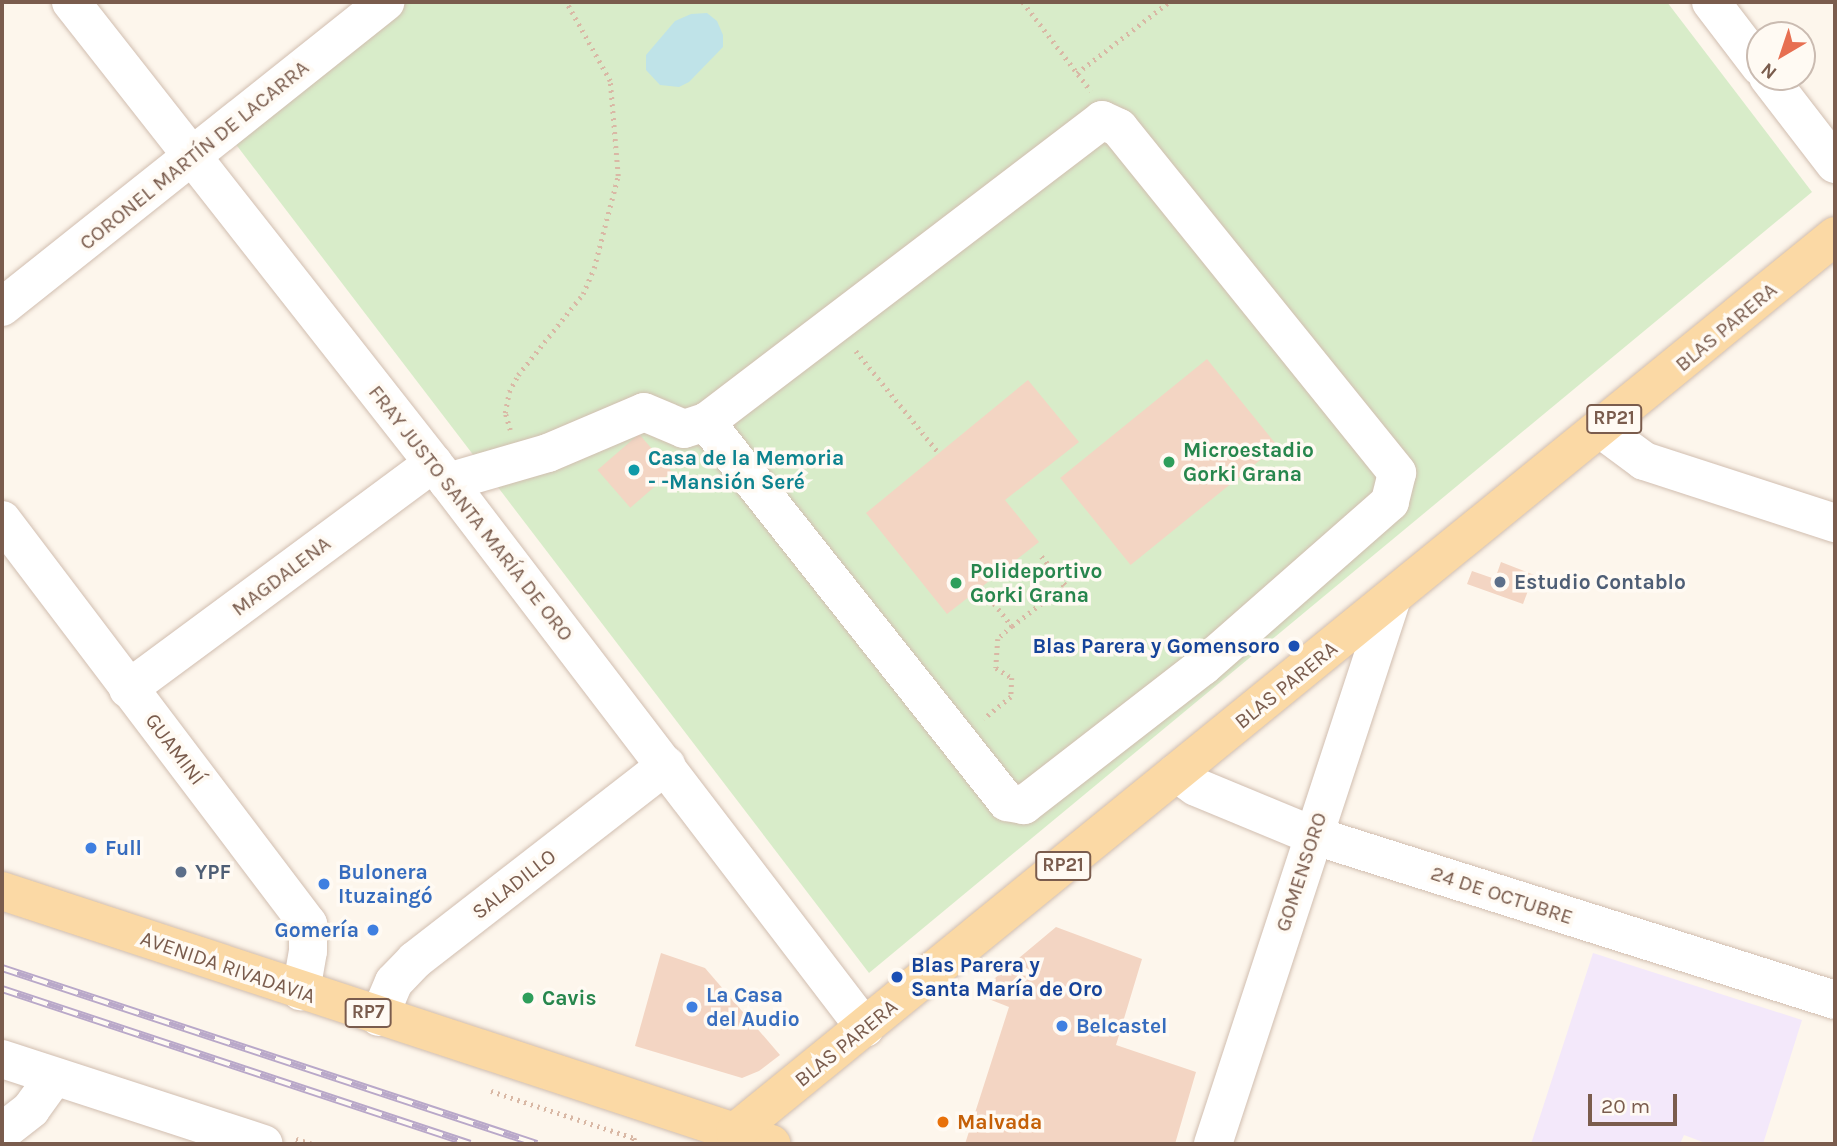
<!DOCTYPE html>
<html>
<head>
<meta charset="utf-8">
<style>
  body { margin:0 }
  #map { position:relative; width:1837px; height:1146px; overflow:hidden; background:#fdf6ec; font-family:Karla,sans-serif }
  div>[style] { position:absolute }
  .education>* { inset:0; background:#f3e8fa }
  .green>* { inset:0; background:#d8ecc9 }
  .water>* { inset:0; background:#bfe3e8 }
  .building>* { inset:0; background:#f3d5c3; transform-origin:0 0 }
  .path>* { height:4.5px; margin-top:-2.25px; transform-origin:0; background:repeating-linear-gradient(90deg,#d9b8a5 0 2px,transparent 0 7px) }
  .roads { filter:drop-shadow(0 0 2px #d1beb0) drop-shadow(0 0 2px #d1beb0) }
  .minor>* { height:38px; margin:-19px; padding:0 19px; transform-origin:19px; border-radius:19px; background:#fff }
  .major>* { height:38px; margin:-19px; padding:0 19px; transform-origin:19px; border-radius:19px; background:#fbd9a5 }
  .rail>* { height:8px; margin-top:-4px; transform-origin:0; background:repeating-linear-gradient(90deg,#fffaf3 0 16px,#b9a8c9 0 32px); box-sizing:border-box; border-block:2px solid #b9a8c9 }
  .dots>* { width:19px; height:19px; translate:-50% -50%; box-sizing:border-box; border:4px solid #fffaf3; border-radius:50% }
  span { translate:-50% -50%; white-space:nowrap; text-align:center; line-height:1.15; -webkit-text-stroke:7px #fffaf3; paint-order:stroke }
  .shield-label span { padding:2px 5px; background:#fffaf3; border:2px solid; border-radius:5px; -webkit-text-stroke-width:0 }
  .shield-label { font-size:19px; color:#7a5c4d; font-weight:700 }
  .street-label { font-size:21px; color:#7a5c4d }
  .leisure-label { font-size:21px; color:#27864d; font-weight:700 }
  .left { translate:0 -50%; text-align:left }
  .culture-label { font-size:21px; color:#0d838f; font-weight:700 }
  .service-label { font-size:21px; color:#4e5e75; font-weight:700 }
  .transit-label { font-size:21px; color:#164399; font-weight:700 }
  .right { translate:-100% -50%; text-align:right }
  .shop-label { font-size:21px; color:#366cbe; font-weight:700 }
  .food-label { font-size:21px; color:#c56008; font-weight:700 }
  .frame { position:absolute; inset:0; border:4px solid #7a5c4d; pointer-events:none }
  .north { position:absolute; left:1746px; top:21px; width:70px; height:70px; box-sizing:border-box; background:#fffaf3; border:2px solid #cabbb1; border-radius:50%; rotate:219deg; font-size:19px; font-weight:700; line-height:28px; text-align:center; color:#7a5c4d }
  .north::after { content:''; display:block; margin:auto; width:24px; height:32px; background:#e76f51; clip-path:polygon(50% 0,100% 100%,50% 72%,0 100%) }
  .scale { position:absolute; left:1588px; top:1094px; width:89px; height:32px; box-sizing:border-box; border:4px solid #7a5c4d; border-top:0; padding-left:9px; font-size:21px; line-height:24px; white-space:nowrap; color:#7a5c4d; -webkit-text-stroke:5px #fffaf3; paint-order:stroke }
</style>
</head>
<body>
<div id="map">
  <div class="education">
    <i style="clip-path:polygon(1593px 953px,1802px 1020px,1763px 1144px,1708px 1144px,1684px 1135px,1680px 1144px,1531px 1144px)"></i>
  </div>
  <div class="green">
    <i style="clip-path:polygon(390px 2px,1667px 2px,1812px 192px,869px 973px,228px 134px)"></i>
  </div>
  <div class="water">
    <i style="clip-path:polygon(707px 13px,717px 21px,723px 35px,723px 47px,689px 82px,679px 87px,660px 85px,646px 70px,646px 55px,675px 21px,691px 14px)"></i>
  </div>
  <div class="building">
    <i style="left:1207px;top:359px;width:112px;height:189px;rotate:51deg"></i>
    <i style="clip-path:polygon(1028px 380px,1079px 442px,1005px 500px,1039px 542px,947px 614px,866px 513px)"></i>
    <i style="left:639px;top:434px;width:50px;height:55px;rotate:49deg"></i>
    <i style="clip-path:polygon(1501px 562px,1534px 575px,1523px 604px,1467px 584px,1472px 571px,1495px 579px)"></i>
    <i style="clip-path:polygon(1056px 927px,1142px 959px,1116px 1045px,1196px 1072px,1175px 1144px,965px 1144px,1009px 1007px,976px 994px)"></i>
    <i style="clip-path:polygon(661px 953px,705px 968px,780px 1055px,759px 1071px,742px 1078px,635px 1046px)"></i>
  </div>
  <div class="path">
    <i style="left:1023px;top:2px;width:112px;rotate:52.6deg"></i>
    <i style="left:1077px;top:73px;width:116px;rotate:-37.7deg"></i>
    <i style="left:856px;top:351px;width:132px;rotate:50.9deg"></i>
    <i style="left:510px;top:430px;width:18px;rotate:-106deg"></i>
    <i style="left:505px;top:413px;width:21px;rotate:-79deg"></i>
    <i style="left:509px;top:392px;width:19px;rotate:-62deg"></i>
    <i style="left:518px;top:375px;width:104px;rotate:-51.3deg"></i>
    <i style="left:583px;top:294px;width:28px;rotate:-67deg"></i>
    <i style="left:594px;top:268px;width:95px;rotate:-75.4deg"></i>
    <i style="left:618px;top:176px;width:95px;rotate:-94.8deg"></i>
    <i style="left:610px;top:81px;width:90px;rotate:-119.1deg"></i>
    <i style="left:981px;top:587px;width:50px;rotate:51.5deg"></i>
    <i style="left:1012px;top:626px;width:19px;rotate:137deg"></i>
    <i style="left:998px;top:639px;width:29px;rotate:94deg"></i>
    <i style="left:996px;top:668px;width:19px;rotate:32deg"></i>
    <i style="left:1012px;top:678px;width:19px;rotate:93deg"></i>
    <i style="left:1011px;top:697px;width:35px;rotate:141deg"></i>
    <i style="left:1012px;top:626px;width:67px;rotate:-37.7deg"></i>
    <i style="left:1065px;top:585px;width:38px;rotate:-130deg"></i>
    <i style="left:491px;top:1091px;width:151px;rotate:18.2deg"></i>
    <i style="left:634px;top:1138px;width:6px;rotate:72deg"></i>
    <i style="left:296px;top:1139px;width:17px;rotate:17deg"></i>
  </div>
  <div class="roads">
    <div class="minor">
      <i style="left:71px;top:2px;width:610px;rotate:51.85deg"></i>
      <i style="left:448px;top:482px;width:687px;rotate:52.63deg"></i>
      <i style="left:1711px;top:2px;width:81px;rotate:52.6deg"></i>
      <i style="left:1768px;top:77px;width:110px;rotate:52.4deg"></i>
      <i style="left:2px;top:307px;width:490px;rotate:-38.5deg"></i>
      <i style="left:1602px;top:430px;width:52px;rotate:36.4deg"></i>
      <i style="left:1644px;top:461px;width:201px;rotate:18deg"></i>
      <i style="left:448px;top:482px;width:104px;rotate:-16.2deg"></i>
      <i style="left:548px;top:453px;width:104px;rotate:-23.1deg"></i>
      <i style="left:644px;top:412px;width:43px;rotate:23deg"></i>
      <i style="left:684px;top:429px;width:23px;rotate:-18deg"></i>
      <i style="left:706px;top:422px;width:498px;rotate:-37.3deg"></i>
      <i style="left:1102px;top:120px;width:19px;rotate:25deg"></i>
      <i style="left:1119px;top:128px;width:443px;rotate:51.1deg"></i>
      <i style="left:1397px;top:473px;width:30px;rotate:104deg"></i>
      <i style="left:1390px;top:502px;width:249px;rotate:138.7deg"></i>
      <i style="left:1203px;top:666px;width:227px;rotate:142.2deg"></i>
      <i style="left:1024px;top:805px;width:17px;rotate:-170deg"></i>
      <i style="left:1007px;top:802px;width:485px;rotate:-128.4deg"></i>
      <i style="left:2px;top:520px;width:507px;rotate:52.86deg"></i>
      <i style="left:308px;top:924px;width:27px;rotate:90deg"></i>
      <i style="left:308px;top:951px;width:41px;rotate:99.9deg"></i>
      <i style="left:128px;top:689px;width:380px;rotate:-36.5deg"></i>
      <i style="left:1176px;top:773px;width:24px;rotate:35deg"></i>
      <i style="left:1196px;top:787px;width:126px;rotate:22.5deg"></i>
      <i style="left:1312px;top:835px;width:548px;rotate:17.51deg"></i>
      <i style="left:379px;top:1017px;width:38px;rotate:-67deg"></i>
      <i style="left:394px;top:982px;width:30px;rotate:-46deg"></i>
      <i style="left:415px;top:960px;width:318px;rotate:-37.8deg"></i>
      <i style="left:2px;top:1059px;width:275px;rotate:18deg"></i>
      <i style="left:2px;top:1132px;width:37px;rotate:-38deg"></i>
      <i style="left:31px;top:1109px;width:39px;rotate:-54deg"></i>
      <i style="left:1213px;top:1144px;width:571px;rotate:-71.85deg"></i>
    </div>
    <div class="major">
      <i style="left:2px;top:891px;width:810px;rotate:18.21deg"></i>
      <i style="left:735px;top:1132px;width:1419px;rotate:-39.16deg"></i>
    </div>
  </div>
  <div class="rail">
    <i style="left:2px;top:968px;width:563px;rotate:18.21deg"></i>
    <i style="left:2px;top:989px;width:493px;rotate:18.3deg"></i>
  </div>
  <div class="dots">
    <i style="left:1169px;top:462px;background:#2e9e5b"></i>
    <i style="left:634px;top:470px;background:#0f9aa8"></i>
    <i style="left:1500px;top:582px;background:#5c6f8a"></i>
    <i style="left:956px;top:583px;background:#2e9e5b"></i>
    <i style="left:1294px;top:646px;background:#1a4fb4"></i>
    <i style="left:91px;top:848px;background:#3f7fe0"></i>
    <i style="left:181px;top:872px;background:#5c6f8a"></i>
    <i style="left:324px;top:884px;background:#3f7fe0"></i>
    <i style="left:373px;top:930px;background:#3f7fe0"></i>
    <i style="left:897px;top:977px;background:#1a4fb4"></i>
    <i style="left:528px;top:998px;background:#2e9e5b"></i>
    <i style="left:692px;top:1007px;background:#3f7fe0"></i>
    <i style="left:1062px;top:1026px;background:#3f7fe0"></i>
    <i style="left:943px;top:1122px;background:#e8710a"></i>
  </div>
  <div class="shield-label">
    <span style="left:1614px;top:419px">RP21</span>
    <span style="left:1063px;top:866px">RP21</span>
    <span style="left:368px;top:1013px">RP7</span>
  </div>
  <div class="street-label">
    <span style="left:194px;top:155px;rotate:-39deg">CORONEL MARTÍN DE LACARRA</span>
    <span style="left:1726px;top:327px;rotate:-40deg">BLAS PARERA</span>
    <span style="left:471px;top:513px;rotate:52deg">FRAY JUSTO SANTA MARÍA DE ORO</span>
    <span style="left:281px;top:576px;rotate:-37deg">MAGDALENA</span>
    <span style="left:1286px;top:685px;rotate:-39deg">BLAS PARERA</span>
    <span style="left:175px;top:749px;rotate:53deg">GUAMINÍ</span>
    <span style="left:1301px;top:872px;rotate:-72deg">GOMENSORO</span>
    <span style="left:514px;top:884px;rotate:-38deg">SALADILLO</span>
    <span style="left:1502px;top:895px;rotate:18deg">24 DE OCTUBRE</span>
    <span style="left:228px;top:967px;rotate:19deg">AVENIDA RIVADAVIA</span>
    <span style="left:846px;top:1043px;rotate:-39deg">BLAS PARERA</span>
  </div>
  <div class="leisure-label">
    <span class="left" style="left:1183px;top:462px">Microestadio<br>Gorki Grana</span>
    <span class="left" style="left:970px;top:583px">Polideportivo<br>Gorki Grana</span>
    <span class="left" style="left:542px;top:998px">Cavis</span>
  </div>
  <div class="culture-label">
    <span class="left" style="left:648px;top:470px">Casa de la Memoria<br>- -Mansión Seré</span>
  </div>
  <div class="service-label">
    <span class="left" style="left:1514px;top:582px">Estudio Contablo</span>
    <span class="left" style="left:195px;top:872px">YPF</span>
  </div>
  <div class="transit-label">
    <span class="right" style="left:1280px;top:646px">Blas Parera y Gomensoro</span>
    <span class="left" style="left:911px;top:977px">Blas Parera y<br>Santa María de Oro</span>
  </div>
  <div class="shop-label">
    <span class="left" style="left:105px;top:848px">Full</span>
    <span class="left" style="left:338px;top:884px">Bulonera<br>Ituzaingó</span>
    <span class="right" style="left:359px;top:930px">Gomería</span>
    <span class="left" style="left:706px;top:1007px">La Casa<br>del Audio</span>
    <span class="left" style="left:1076px;top:1026px">Belcastel</span>
  </div>
  <div class="food-label">
    <span class="left" style="left:957px;top:1122px">Malvada</span>
  </div>
  <div class="frame"></div>
  <div class="north">N</div>
  <div class="scale">20 m</div>
</div>
</body>
</html>
